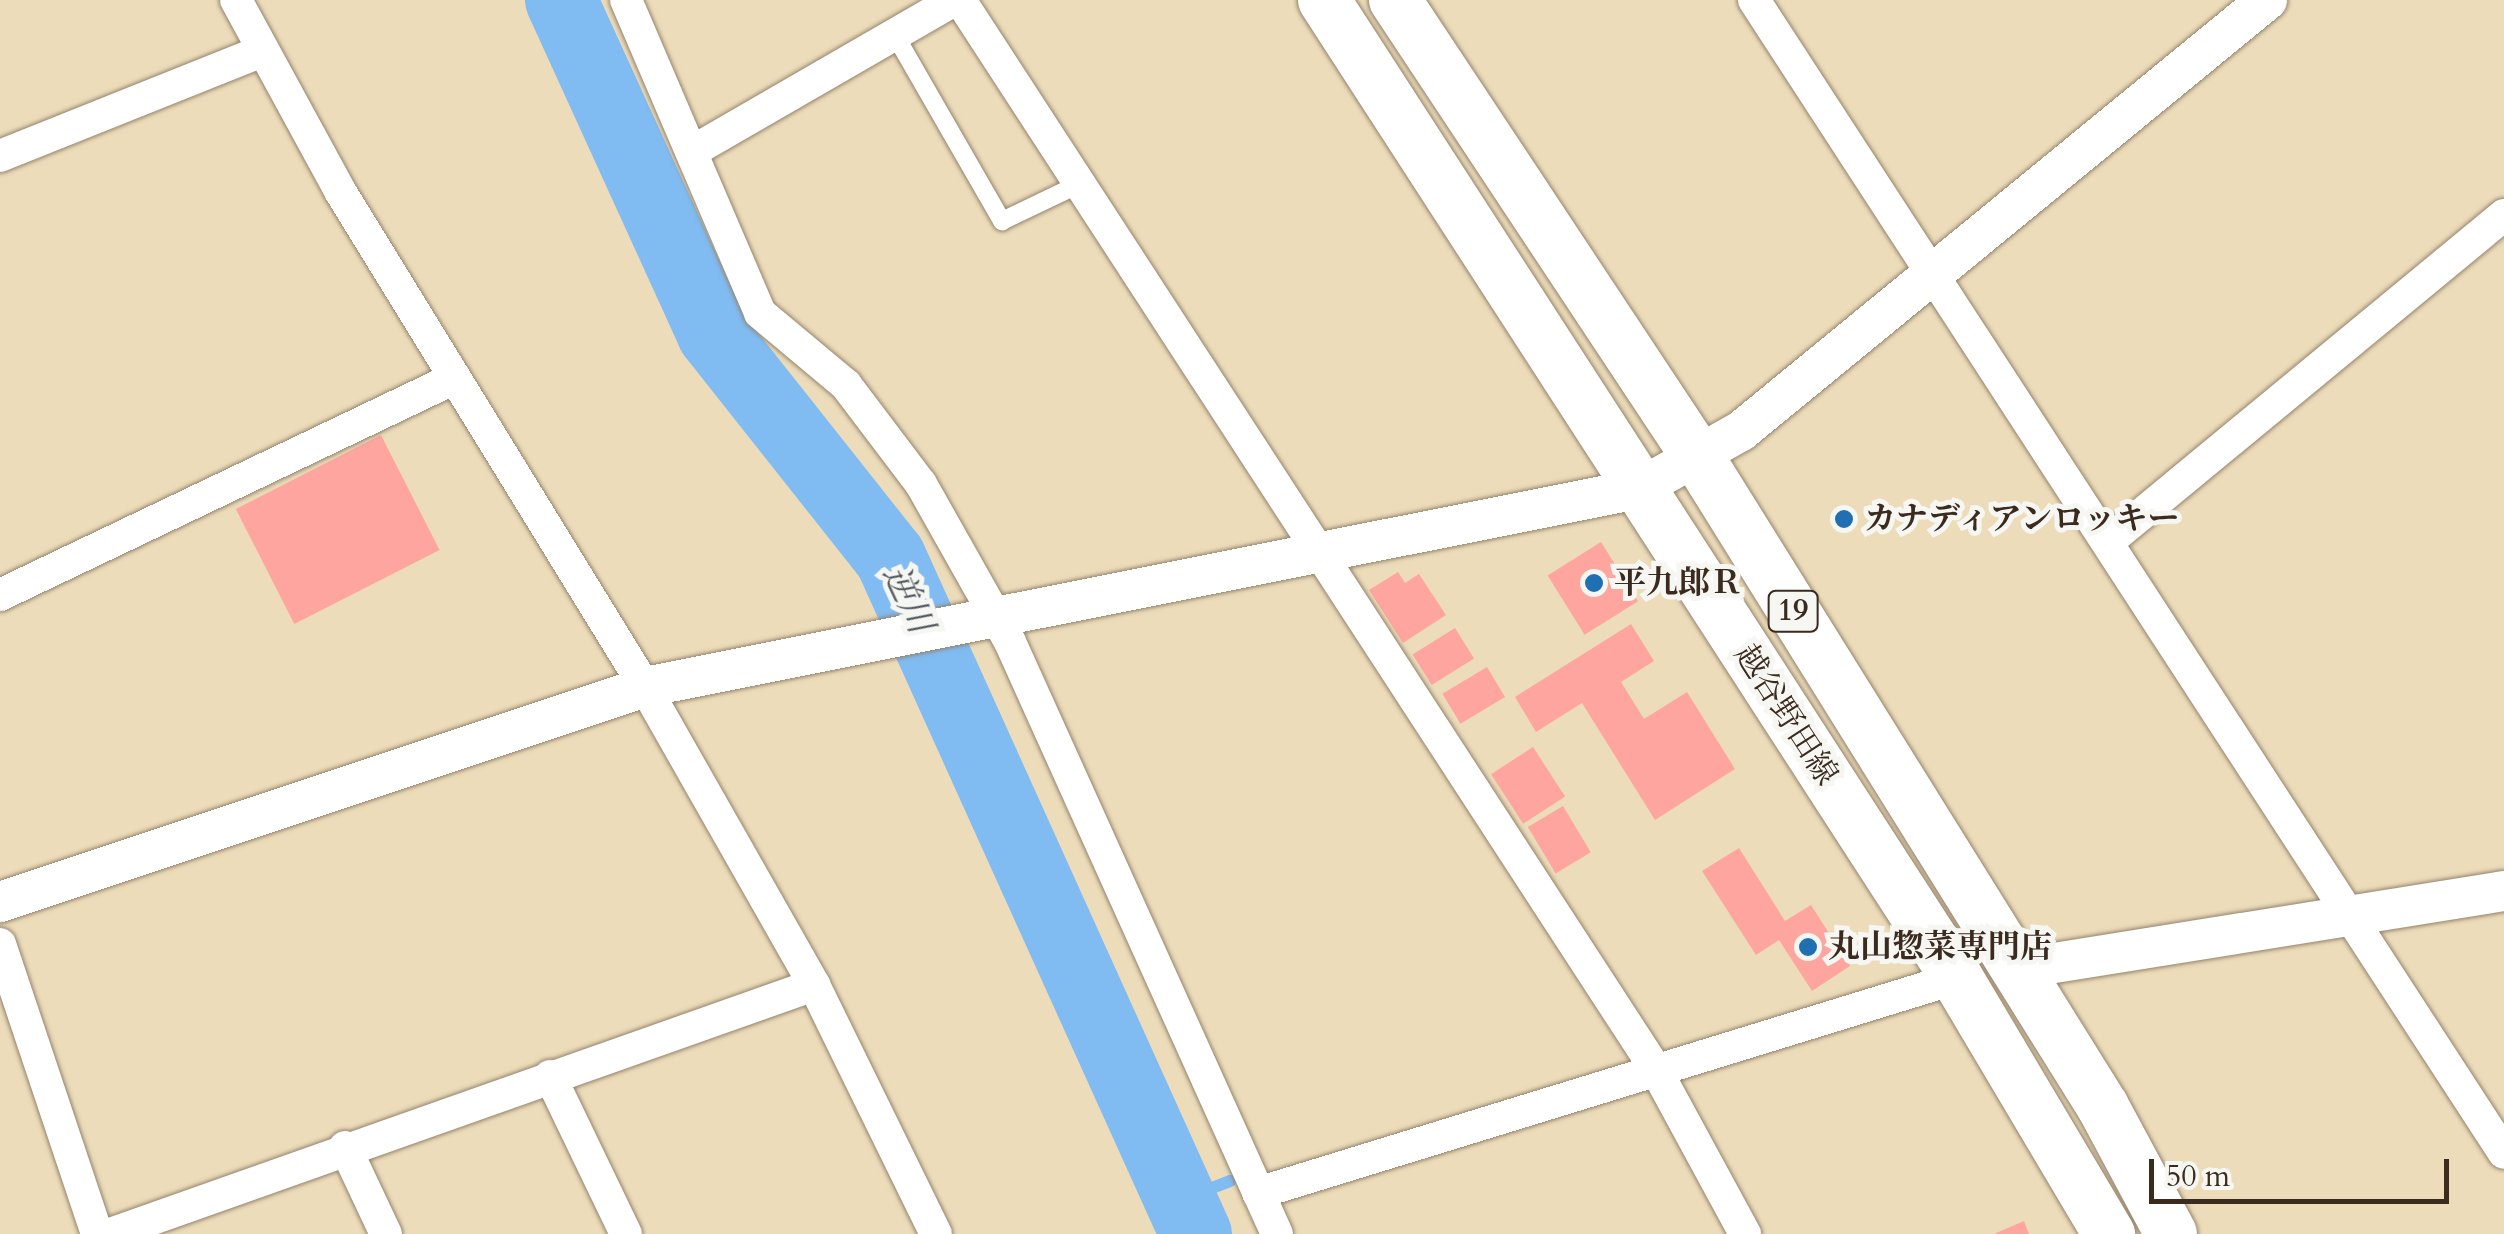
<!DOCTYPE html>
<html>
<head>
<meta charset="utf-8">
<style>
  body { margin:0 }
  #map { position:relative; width:2504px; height:1234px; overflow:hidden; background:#eddcba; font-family:Cardo,"Noto Serif JP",serif }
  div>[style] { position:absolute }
  .stream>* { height:12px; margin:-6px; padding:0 6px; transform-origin:6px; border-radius:6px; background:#80bbf2 }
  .river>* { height:72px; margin:-36px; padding:0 36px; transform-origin:36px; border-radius:36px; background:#80bbf2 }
  .building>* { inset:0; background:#fea59f; transform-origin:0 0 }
  .roads { filter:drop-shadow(0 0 2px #94836c) drop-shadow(0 0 2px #94836c) }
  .service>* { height:18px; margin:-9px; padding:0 9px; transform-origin:9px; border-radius:9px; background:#fff }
  .minor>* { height:32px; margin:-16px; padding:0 16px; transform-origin:16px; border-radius:16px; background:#fff }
  .tertiary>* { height:40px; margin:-20px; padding:0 20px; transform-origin:20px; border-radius:20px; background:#fff }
  .primary>* { height:52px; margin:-26px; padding:0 26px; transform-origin:26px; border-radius:26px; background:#fff }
  .dots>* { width:28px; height:28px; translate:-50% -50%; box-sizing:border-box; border:5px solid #f6f6f2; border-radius:50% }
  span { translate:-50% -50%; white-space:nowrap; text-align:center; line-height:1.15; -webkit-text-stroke:10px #f6f6f2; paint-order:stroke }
  .shield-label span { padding:2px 8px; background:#f6f6f2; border:2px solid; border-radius:8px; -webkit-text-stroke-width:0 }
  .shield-label { font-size:30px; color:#3b2a1e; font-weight:700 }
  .poi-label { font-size:32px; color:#3b2a1e; font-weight:700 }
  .left { translate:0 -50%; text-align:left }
  .street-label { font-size:32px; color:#3b2a1e }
  .water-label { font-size:35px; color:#50565e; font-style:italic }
  .scale { position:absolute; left:2149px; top:1159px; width:300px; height:45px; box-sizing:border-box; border:5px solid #3b2a1e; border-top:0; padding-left:12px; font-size:30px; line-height:35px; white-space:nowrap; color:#3b2a1e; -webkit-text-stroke:8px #f6f6f2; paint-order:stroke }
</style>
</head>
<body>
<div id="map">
  <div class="stream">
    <i style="left:1181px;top:1200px;width:53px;rotate:-21.2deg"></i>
  </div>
  <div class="river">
    <i style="left:561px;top:0;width:367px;rotate:65.5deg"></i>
    <i style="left:713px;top:334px;width:285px;rotate:51.6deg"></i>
    <i style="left:890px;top:557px;width:743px;rotate:65.68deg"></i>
  </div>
  <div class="building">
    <i style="left:381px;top:435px;width:129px;height:163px;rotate:63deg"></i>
    <i style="left:1601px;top:542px;width:70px;height:63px;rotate:58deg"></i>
    <i style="clip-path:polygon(1398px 572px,1405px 583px,1419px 574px,1446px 615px,1403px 643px,1369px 590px)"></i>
    <i style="clip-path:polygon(1631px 624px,1654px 661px,1621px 682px,1644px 719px,1687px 692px,1735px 769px,1655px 820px,1582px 703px,1536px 732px,1515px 697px)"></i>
    <i style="left:1455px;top:628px;width:36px;height:50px;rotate:58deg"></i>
    <i style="left:1487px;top:667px;width:35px;height:52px;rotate:59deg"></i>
    <i style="left:1533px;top:747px;width:59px;height:50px;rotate:57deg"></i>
    <i style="left:1563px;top:806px;width:54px;height:41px;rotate:59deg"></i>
    <i style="clip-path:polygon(1739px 848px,1785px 921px,1811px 905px,1850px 966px,1812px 991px,1779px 940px,1756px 955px,1702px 871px)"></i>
    <i style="clip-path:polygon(2024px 1221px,2029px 1234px,1994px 1234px)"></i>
  </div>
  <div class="roads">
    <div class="service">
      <i style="left:895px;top:35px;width:215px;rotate:60.1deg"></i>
      <i style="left:1002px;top:221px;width:83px;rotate:-25.6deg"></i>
    </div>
    <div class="minor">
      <i style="left:236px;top:0;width:217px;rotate:61.4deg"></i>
      <i style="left:340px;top:191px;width:582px;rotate:58.41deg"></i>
      <i style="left:645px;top:687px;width:343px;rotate:60.4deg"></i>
      <i style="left:814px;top:985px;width:277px;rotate:63.9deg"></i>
      <i style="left:626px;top:0;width:340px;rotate:66.8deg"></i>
      <i style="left:760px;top:313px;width:112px;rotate:39.9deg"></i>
      <i style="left:846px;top:385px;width:124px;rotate:52.9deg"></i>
      <i style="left:921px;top:484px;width:181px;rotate:60.6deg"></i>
      <i style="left:1010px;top:642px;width:649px;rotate:65.72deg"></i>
      <i style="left:960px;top:0;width:1274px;rotate:56.95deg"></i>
      <i style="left:1655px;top:1068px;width:189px;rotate:61.5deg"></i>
      <i style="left:1754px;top:0;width:1375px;rotate:56.96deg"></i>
      <i style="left:693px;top:151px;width:302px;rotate:-30deg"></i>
      <i style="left:0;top:156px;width:283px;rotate:-21.8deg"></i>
      <i style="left:2109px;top:541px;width:512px;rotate:-39.53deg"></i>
      <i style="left:0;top:595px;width:504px;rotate:-25.5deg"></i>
      <i style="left:0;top:944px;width:306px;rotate:71.5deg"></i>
      <i style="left:550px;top:1076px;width:175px;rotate:64.3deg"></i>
      <i style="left:345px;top:1147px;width:96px;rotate:64.8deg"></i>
      <i style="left:1258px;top:1193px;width:731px;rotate:-17.1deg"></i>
      <i style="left:110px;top:1234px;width:747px;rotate:-19.48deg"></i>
    </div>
    <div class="tertiary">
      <i style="left:0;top:902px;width:680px;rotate:-18.43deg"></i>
      <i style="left:645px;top:687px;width:1013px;rotate:-11.28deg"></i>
      <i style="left:1638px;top:489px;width:118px;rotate:-29.4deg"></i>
      <i style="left:1741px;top:431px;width:680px;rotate:-39.33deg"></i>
      <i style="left:2017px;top:969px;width:493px;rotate:-9.1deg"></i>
    </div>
    <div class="primary">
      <i style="left:1324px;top:0;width:1165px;rotate:57.09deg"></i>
      <i style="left:1957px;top:978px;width:298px;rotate:59.3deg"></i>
      <i style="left:1395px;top:0;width:551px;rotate:56.48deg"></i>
      <i style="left:1699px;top:459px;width:764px;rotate:58.06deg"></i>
      <i style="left:2103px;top:1107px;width:144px;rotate:61.8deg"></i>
    </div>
  </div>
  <div class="dots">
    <i style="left:1844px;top:519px;background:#1f6fb2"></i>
    <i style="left:1594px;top:583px;background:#1f6fb2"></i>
    <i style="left:1808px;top:947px;background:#1f6fb2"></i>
  </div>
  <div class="shield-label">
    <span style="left:1793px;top:611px">19</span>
  </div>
  <div class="poi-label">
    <span class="left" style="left:1864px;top:519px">カナディアンロッキー</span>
    <span class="left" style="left:1614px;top:583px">平九郎Ｒ</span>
    <span class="left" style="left:1828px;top:947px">丸山惣菜専門店</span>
  </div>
  <div class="street-label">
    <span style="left:1786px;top:715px;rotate:57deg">越谷野田線</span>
  </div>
  <div class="water-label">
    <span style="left:908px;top:599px;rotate:65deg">逆川</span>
  </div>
  <div class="scale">50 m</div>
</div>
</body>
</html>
